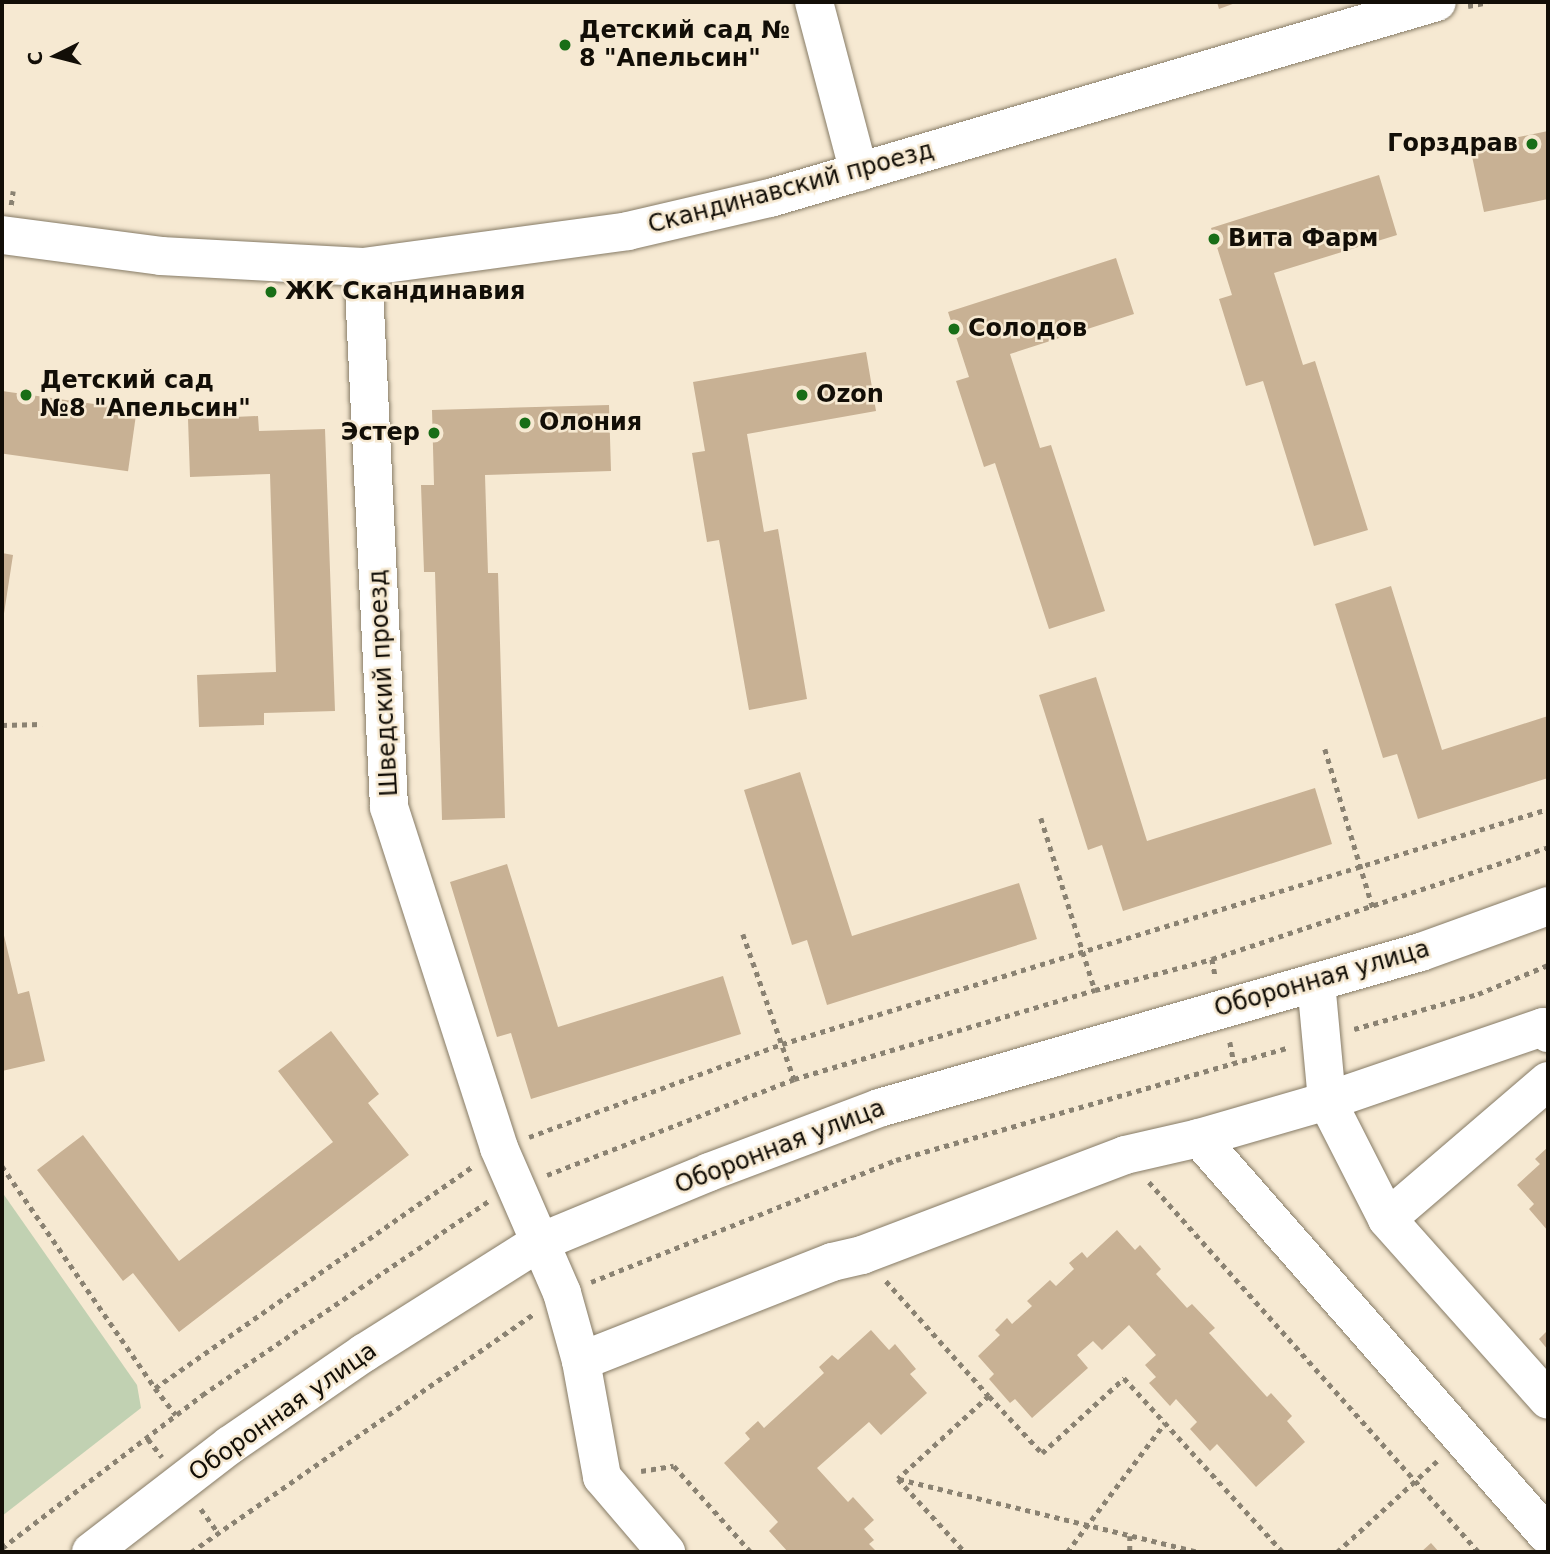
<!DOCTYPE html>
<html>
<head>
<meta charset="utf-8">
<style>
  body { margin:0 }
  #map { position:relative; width:1550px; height:1554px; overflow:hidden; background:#f6e9d2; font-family:"DejaVu Sans",sans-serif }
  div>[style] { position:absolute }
  .green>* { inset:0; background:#c1d1b2 }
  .building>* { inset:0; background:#c8b194; transform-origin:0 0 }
  .path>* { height:4.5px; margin-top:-2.25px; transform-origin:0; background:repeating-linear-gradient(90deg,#8a8272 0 5px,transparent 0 10px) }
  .roads { filter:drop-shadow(0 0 2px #867b66) drop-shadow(0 0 2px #867b66) }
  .minor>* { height:38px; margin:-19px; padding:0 19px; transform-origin:19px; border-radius:19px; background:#fff }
  .dots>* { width:19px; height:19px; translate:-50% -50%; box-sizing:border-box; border:4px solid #f6e9d2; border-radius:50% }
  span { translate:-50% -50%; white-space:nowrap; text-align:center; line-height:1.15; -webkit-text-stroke:5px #f6e9d2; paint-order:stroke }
  .poi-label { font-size:24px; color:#120e07; font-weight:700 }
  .left { translate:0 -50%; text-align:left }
  .right { translate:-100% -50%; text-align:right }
  .street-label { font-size:24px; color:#120e07 }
  .frame { position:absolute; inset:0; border:4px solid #120e07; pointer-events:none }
  .north { position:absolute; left:21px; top:21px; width:70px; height:70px; -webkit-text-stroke:5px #f6e9d2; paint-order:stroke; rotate:264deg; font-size:19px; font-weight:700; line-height:28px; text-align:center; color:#120e07 }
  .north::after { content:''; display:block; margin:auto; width:24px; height:32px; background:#120e07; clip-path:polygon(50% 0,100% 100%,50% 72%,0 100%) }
</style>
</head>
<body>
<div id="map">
  <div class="green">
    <i style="clip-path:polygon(2px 1192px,137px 1385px,141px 1408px,2px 1516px)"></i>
  </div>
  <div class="building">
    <i style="clip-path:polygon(1217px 2px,1238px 2px,1219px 9px)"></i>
    <i style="clip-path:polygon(1548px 131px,1548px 199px,1484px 212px,1470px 147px)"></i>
    <i style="clip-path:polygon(1379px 175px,1397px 235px,1274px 273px,1303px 365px,1315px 361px,1368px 530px,1314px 546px,1263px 381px,1246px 386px,1219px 299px,1232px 295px,1211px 228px)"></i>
    <i style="clip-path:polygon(1116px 258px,1134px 314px,1010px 354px,1040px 448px,1051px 445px,1105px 611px,1049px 629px,995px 463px,984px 467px,956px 381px,969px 377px,948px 312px)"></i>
    <i style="clip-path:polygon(866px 352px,876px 411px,747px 434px,764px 532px,778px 529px,807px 699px,749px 710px,719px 540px,707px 542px,692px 453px,705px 451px,693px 382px)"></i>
    <i style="left:2px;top:391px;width:136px;height:62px;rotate:8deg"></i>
    <i style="clip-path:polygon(609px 405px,611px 471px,485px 475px,488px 573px,498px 573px,505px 818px,442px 820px,435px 572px,424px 572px,421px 485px,434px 485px,432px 410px)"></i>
    <i style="clip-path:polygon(258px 416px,259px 431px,325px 429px,335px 711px,264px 713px,264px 725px,199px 727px,197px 675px,276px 672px,270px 474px,190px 477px,188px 419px)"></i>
    <i style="clip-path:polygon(2px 553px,13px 555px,3px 620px,2px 620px)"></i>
    <i style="clip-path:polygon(1391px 586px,1442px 750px,1548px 716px,1548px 778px,1418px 819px,1397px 754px,1383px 758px,1335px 604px)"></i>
    <i style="clip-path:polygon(1096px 677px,1147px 841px,1315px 788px,1332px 844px,1123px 911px,1102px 845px,1088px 850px,1039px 695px)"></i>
    <i style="clip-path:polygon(800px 772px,852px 936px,1019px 883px,1037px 939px,827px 1005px,807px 940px,792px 945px,744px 790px)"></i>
    <i style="clip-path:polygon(507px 864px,558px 1027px,723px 976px,741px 1034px,531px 1099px,511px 1033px,497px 1037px,450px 882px)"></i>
    <i style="clip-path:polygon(2px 927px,18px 994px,29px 991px,45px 1061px,2px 1071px)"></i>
    <i style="clip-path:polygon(331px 1031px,379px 1094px,368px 1103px,409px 1155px,179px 1332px,133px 1273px,123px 1281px,37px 1170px,83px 1135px,179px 1261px,333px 1142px,278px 1071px)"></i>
    <i style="clip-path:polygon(1548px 1147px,1548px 1231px,1529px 1209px,1534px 1204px,1517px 1185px,1540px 1164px,1535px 1159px)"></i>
    <i style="clip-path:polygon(1117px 1230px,1135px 1250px,1140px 1245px,1161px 1269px,1156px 1274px,1187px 1308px,1192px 1304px,1215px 1328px,1209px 1333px,1267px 1397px,1271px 1393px,1292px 1416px,1287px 1421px,1305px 1442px,1256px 1487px,1217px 1444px,1210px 1451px,1190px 1429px,1197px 1422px,1176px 1399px,1170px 1406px,1149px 1383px,1156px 1377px,1145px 1365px,1156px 1355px,1129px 1325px,1102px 1350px,1093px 1341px,1077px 1355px,1088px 1368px,1032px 1418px,1015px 1399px,1010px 1403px,989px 1379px,994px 1374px,978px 1356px,1000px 1335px,995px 1330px,1007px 1318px,1012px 1324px,1032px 1306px,1027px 1301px,1050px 1280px,1056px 1286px,1074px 1269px,1069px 1263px,1082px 1252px,1087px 1258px)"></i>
    <i style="clip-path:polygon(871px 1330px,889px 1350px,895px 1344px,916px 1369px,910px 1374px,927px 1393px,881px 1435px,869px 1422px,817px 1468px,848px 1502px,853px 1497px,874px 1520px,864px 1529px,874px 1540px,869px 1544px,877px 1552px,788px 1552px,769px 1531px,778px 1522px,724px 1463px,750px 1439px,745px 1433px,758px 1421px,764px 1428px,824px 1373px,819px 1367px,832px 1355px,838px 1360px)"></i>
    <i style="clip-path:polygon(1548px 1330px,1548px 1350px,1539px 1339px)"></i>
    <i style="clip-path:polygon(1431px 1543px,1439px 1552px,1421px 1552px)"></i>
  </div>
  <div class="path">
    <i style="left:1468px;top:6px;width:20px;rotate:-11deg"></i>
    <i style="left:11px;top:205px;width:14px;rotate:-82deg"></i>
    <i style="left:2px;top:725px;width:40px;rotate:-1.4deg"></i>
    <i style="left:1325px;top:749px;width:166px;rotate:73.2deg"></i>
    <i style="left:1041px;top:818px;width:180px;rotate:72.6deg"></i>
    <i style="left:743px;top:934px;width:154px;rotate:70.6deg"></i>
    <i style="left:1212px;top:959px;width:16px;rotate:79deg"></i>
    <i style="left:1354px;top:1029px;width:129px;rotate:-15.8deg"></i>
    <i style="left:1478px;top:994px;width:76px;rotate:-22.5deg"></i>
    <i style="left:1230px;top:1042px;width:21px;rotate:79deg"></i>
    <i style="left:529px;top:1137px;width:270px;rotate:-20.2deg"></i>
    <i style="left:782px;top:1044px;width:801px;rotate:-17.06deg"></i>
    <i style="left:2px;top:1166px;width:270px;rotate:55.4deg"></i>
    <i style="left:155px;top:1388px;width:386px;rotate:-34.9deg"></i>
    <i style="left:547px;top:1175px;width:265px;rotate:-21.2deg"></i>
    <i style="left:794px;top:1079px;width:314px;rotate:-16.5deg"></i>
    <i style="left:1095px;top:990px;width:121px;rotate:-14.8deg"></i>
    <i style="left:1212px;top:959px;width:354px;rotate:-18.4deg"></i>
    <i style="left:1149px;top:1182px;width:496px;rotate:48.3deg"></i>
    <i style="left:886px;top:1281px;width:154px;rotate:48.2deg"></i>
    <i style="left:989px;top:1396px;width:123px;rotate:137.6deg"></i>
    <i style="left:898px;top:1479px;width:99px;rotate:47.5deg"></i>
    <i style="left:591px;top:1282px;width:328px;rotate:-21.8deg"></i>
    <i style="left:896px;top:1160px;width:409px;rotate:-16deg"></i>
    <i style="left:155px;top:1388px;width:34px;rotate:52deg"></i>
    <i style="left:989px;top:1396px;width:78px;rotate:47.1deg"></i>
    <i style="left:1042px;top:1453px;width:111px;rotate:-42.4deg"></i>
    <i style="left:1124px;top:1378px;width:236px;rotate:47.6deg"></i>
    <i style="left:148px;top:1439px;width:23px;rotate:52deg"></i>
    <i style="left:641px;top:1471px;width:33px;rotate:-9deg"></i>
    <i style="left:674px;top:1466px;width:115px;rotate:48.2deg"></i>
    <i style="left:899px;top:1479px;width:308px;rotate:13.7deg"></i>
    <i style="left:201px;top:1509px;width:29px;rotate:54deg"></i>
    <i style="left:1130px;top:1536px;width:16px;rotate:90deg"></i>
    <i style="left:2px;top:1548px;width:252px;rotate:-37.4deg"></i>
    <i style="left:202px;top:1395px;width:346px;rotate:-34.1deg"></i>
    <i style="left:191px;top:1552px;width:419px;rotate:-34.8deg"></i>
    <i style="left:1067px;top:1552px;width:162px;rotate:-52.8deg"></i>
    <i style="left:1337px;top:1552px;width:137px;rotate:-42.3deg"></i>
  </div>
  <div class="roads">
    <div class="minor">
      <i style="left:814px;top:2px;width:176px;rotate:75.2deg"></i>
      <i style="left:2px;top:235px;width:160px;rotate:7.5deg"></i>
      <i style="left:161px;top:256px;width:202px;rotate:3.1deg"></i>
      <i style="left:363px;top:267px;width:267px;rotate:-7.7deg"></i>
      <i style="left:628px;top:231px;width:146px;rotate:-13.1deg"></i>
      <i style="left:770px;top:198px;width:695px;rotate:-16.38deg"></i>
      <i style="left:363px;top:267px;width:541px;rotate:87.24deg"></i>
      <i style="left:389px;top:807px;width:358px;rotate:72.1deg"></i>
      <i style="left:499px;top:1148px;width:158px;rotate:66.5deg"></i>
      <i style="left:562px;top:1293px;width:71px;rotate:74.4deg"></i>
      <i style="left:581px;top:1361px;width:118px;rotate:79.7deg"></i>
      <i style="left:602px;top:1477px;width:99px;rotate:49.5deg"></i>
      <i style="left:1316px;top:982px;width:120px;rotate:84.7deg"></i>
      <i style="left:1327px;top:1101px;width:132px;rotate:63deg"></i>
      <i style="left:1548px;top:1081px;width:212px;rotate:139.4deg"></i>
      <i style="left:1387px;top:1219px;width:242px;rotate:48.3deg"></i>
      <i style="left:1199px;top:1138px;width:133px;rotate:-16.1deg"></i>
      <i style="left:1327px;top:1101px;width:228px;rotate:-18.9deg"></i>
      <i style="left:1543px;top:1027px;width:8px;rotate:50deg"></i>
      <i style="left:581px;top:1361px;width:270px;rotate:-21.5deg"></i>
      <i style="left:832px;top:1262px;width:31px;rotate:-13deg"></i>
      <i style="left:862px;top:1255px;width:281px;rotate:-20.8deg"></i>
      <i style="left:1125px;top:1155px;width:76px;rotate:-12.9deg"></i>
      <i style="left:1199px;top:1138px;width:529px;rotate:48.75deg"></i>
      <i style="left:91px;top:1552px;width:175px;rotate:-37.6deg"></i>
      <i style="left:230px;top:1445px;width:163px;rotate:-34.5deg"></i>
      <i style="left:364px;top:1353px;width:206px;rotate:-32.3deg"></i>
      <i style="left:538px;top:1243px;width:185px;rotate:-22.5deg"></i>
      <i style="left:709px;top:1172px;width:182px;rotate:-20.6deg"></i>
      <i style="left:879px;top:1108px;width:564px;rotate:-16.06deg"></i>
      <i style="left:1421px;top:952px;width:135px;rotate:-19.9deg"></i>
    </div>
  </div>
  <div class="dots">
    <i style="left:565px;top:45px;background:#186e17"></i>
    <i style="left:1532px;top:144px;background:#186e17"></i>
    <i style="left:1214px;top:239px;background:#186e17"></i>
    <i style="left:271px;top:292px;background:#186e17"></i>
    <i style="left:954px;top:329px;background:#186e17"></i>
    <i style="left:26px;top:395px;background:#186e17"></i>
    <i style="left:802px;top:395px;background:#186e17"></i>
    <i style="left:525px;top:423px;background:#186e17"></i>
    <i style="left:434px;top:433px;background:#186e17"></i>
  </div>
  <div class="poi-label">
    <span class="left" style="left:579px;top:45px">Детский сад №<br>8 "Апельсин"</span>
    <span class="right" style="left:1518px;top:144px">Горздрав</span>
    <span class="left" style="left:1228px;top:239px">Вита Фарм</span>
    <span class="left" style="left:285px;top:292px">ЖК Скандинавия</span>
    <span class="left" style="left:968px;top:329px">Солодов</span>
    <span class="left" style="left:40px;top:395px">Детский сад<br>№8 "Апельсин"</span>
    <span class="left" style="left:816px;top:395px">Ozon</span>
    <span class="left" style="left:539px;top:423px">Олония</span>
    <span class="right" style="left:420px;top:433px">Эстер</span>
  </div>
  <div class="street-label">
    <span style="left:791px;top:188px;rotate:-15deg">Скандинавский проезд</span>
    <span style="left:384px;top:683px;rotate:-93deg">Шведский проезд</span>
    <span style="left:1322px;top:979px;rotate:-16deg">Оборонная улица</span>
    <span style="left:780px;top:1147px;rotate:-21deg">Оборонная улица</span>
    <span style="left:283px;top:1412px;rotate:-35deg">Оборонная улица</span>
  </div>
  <div class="frame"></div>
  <div class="north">С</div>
</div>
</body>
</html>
